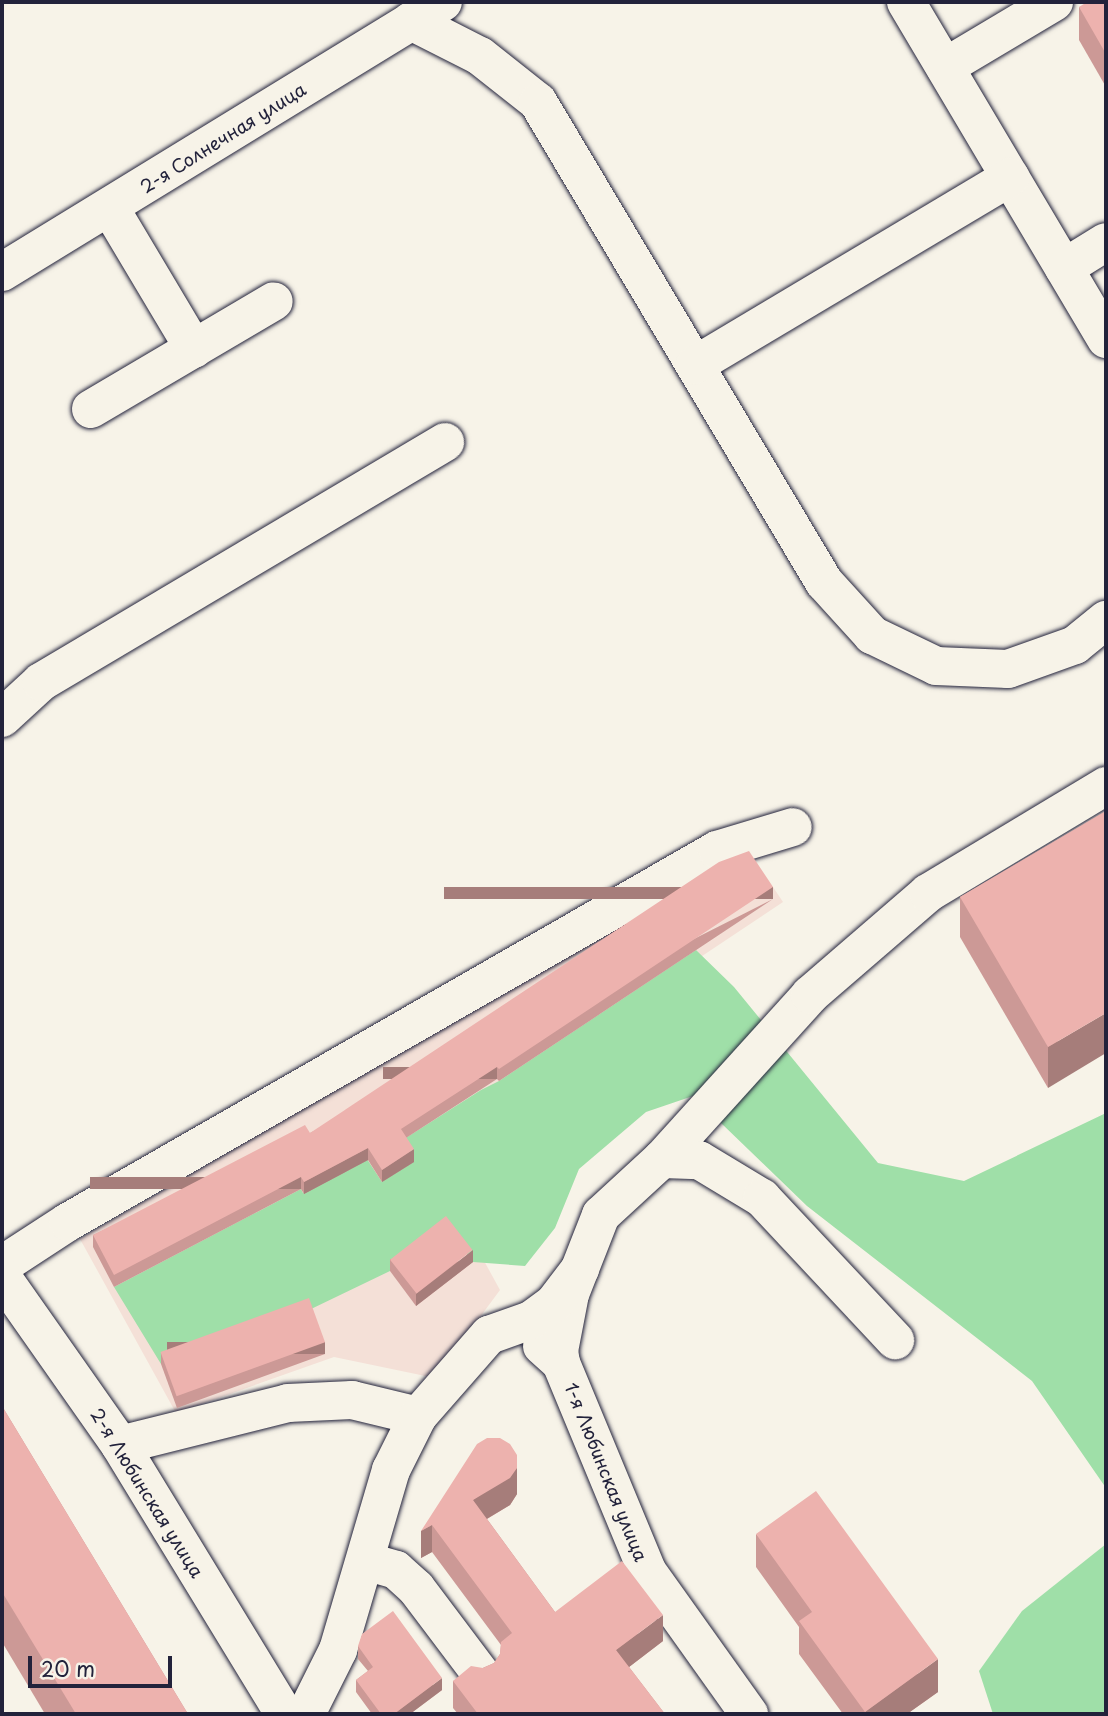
<!DOCTYPE html>
<html>
<head>
<meta charset="utf-8">
<style>
  body { margin:0 }
  #map { position:relative; width:1108px; height:1716px; overflow:hidden; background:#f7f3e8; font-family:"Playpen Sans",sans-serif }
  div>[style] { position:absolute }
  .built>* { inset:0; background:#f4e0d7 }
  .green>* { inset:0; background:#9fdfa8 }
  .roads { filter:drop-shadow(0 0 2px #22223b) drop-shadow(0 0 2px #22223b) }
  .minor>* { height:38px; margin:-19px; padding:0 19px; transform-origin:19px; border-radius:19px; background:#f7f3e8 }
  .major>* { height:38px; margin:-19px; padding:0 19px; transform-origin:19px; border-radius:19px; background:#f7f3e8 }
  .wall>* { inset:0; background:#cc9996 }
  .shaded-wall>* { inset:0; background:#a67d7a; transform-origin:0 0 }
  .building>* { inset:0; background:#edb2ae; transform-origin:0 0 }
  span { translate:-50% -50%; white-space:nowrap; text-align:center; line-height:1.15; -webkit-text-stroke:5px #f7f3e8; paint-order:stroke }
  .street-label { font-size:18px; color:#22223b }
  .frame { position:absolute; inset:0; border:4px solid #22223b; pointer-events:none }
  .scale { position:absolute; left:28px; top:1656px; width:144px; height:32px; box-sizing:border-box; border:4px solid #22223b; border-top:0; padding-left:9px; font-size:21px; line-height:24px; white-space:nowrap; color:#22223b; -webkit-text-stroke:5px #f7f3e8; paint-order:stroke }
</style>
</head>
<body>
<div id="map">
  <div class="built">
    <i style="clip-path:polygon(747px 848px,783px 902px,420px 1144px,500px 1290px,435px 1378px,334px 1357px,176px 1413px,80px 1239px)"></i>
  </div>
  <div class="green">
    <i style="clip-path:polygon(696px 950px,734px 987px,878px 1163px,964px 1181px,1106px 1113px,1106px 1488px,1032px 1381px,807px 1206px,693px 1096px,646px 1112px,579px 1169px,555px 1228px,525px 1266px,473px 1262px,446px 1228px,390px 1271px,309px 1310px,161px 1364px,114px 1287px,301px 1189px,303px 1193px,363px 1153px,382px 1182px,401px 1141px,481px 1090px,499px 1081px)"></i>
    <i style="clip-path:polygon(1106px 1544px,1106px 1714px,993px 1714px,979px 1671px,1022px 1611px)"></i>
  </div>
  <div class="roads">
    <div class="minor">
      <i style="left:906px;top:2px;width:392px;rotate:59.3deg"></i>
      <i style="left:411px;top:21px;width:77px;rotate:26.9deg"></i>
      <i style="left:480px;top:56px;width:74px;rotate:38.4deg"></i>
      <i style="left:538px;top:102px;width:559px;rotate:59.21deg"></i>
      <i style="left:824px;top:582px;width:72px;rotate:47.8deg"></i>
      <i style="left:872px;top:635px;width:71px;rotate:25.8deg"></i>
      <i style="left:936px;top:666px;width:72px;rotate:2.4deg"></i>
      <i style="left:1008px;top:669px;width:71px;rotate:-19.7deg"></i>
      <i style="left:1075px;top:645px;width:40px;rotate:-39deg"></i>
      <i style="left:945px;top:67px;width:127px;rotate:-30.8deg"></i>
      <i style="left:110px;top:208px;width:164px;rotate:59.2deg"></i>
      <i style="left:1064px;top:268px;width:49px;rotate:-31.8deg"></i>
      <i style="left:695px;top:365px;width:367px;rotate:-30.8deg"></i>
      <i style="left:91px;top:409px;width:212px;rotate:-30.5deg"></i>
      <i style="left:2px;top:718px;width:53px;rotate:-42.7deg"></i>
      <i style="left:41px;top:682px;width:470px;rotate:-30.7deg"></i>
      <i style="left:662px;top:1159px;width:221px;rotate:-47.9deg"></i>
      <i style="left:810px;top:995px;width:156px;rotate:-40.8deg"></i>
      <i style="left:928px;top:893px;width:208px;rotate:-31deg"></i>
      <i style="left:2px;top:1265px;width:79px;rotate:-33.1deg"></i>
      <i style="left:68px;top:1222px;width:748px;rotate:-29.82deg"></i>
      <i style="left:717px;top:850px;width:79px;rotate:-16.8deg"></i>
      <i style="left:2px;top:1277px;width:205px;rotate:54.9deg"></i>
      <i style="left:120px;top:1445px;width:315px;rotate:58.6deg"></i>
      <i style="left:542px;top:1346px;width:25px;rotate:42deg"></i>
      <i style="left:561px;top:1363px;width:225px;rotate:67.5deg"></i>
      <i style="left:647px;top:1571px;width:176px;rotate:54.5deg"></i>
      <i style="left:561px;top:1363px;width:12px;rotate:-99deg"></i>
      <i style="left:559px;top:1351px;width:58px;rotate:-79.1deg"></i>
      <i style="left:570px;top:1294px;width:85px;rotate:-68.6deg"></i>
      <i style="left:601px;top:1215px;width:83px;rotate:-42.6deg"></i>
      <i style="left:662px;top:1159px;width:37px;rotate:2deg"></i>
      <i style="left:699px;top:1160px;width:74px;rotate:31.1deg"></i>
      <i style="left:762px;top:1198px;width:195px;rotate:46.9deg"></i>
      <i style="left:120px;top:1445px;width:173px;rotate:-14deg"></i>
      <i style="left:288px;top:1403px;width:64px;rotate:-2.7deg"></i>
      <i style="left:352px;top:1400px;width:68px;rotate:13.6deg"></i>
      <i style="left:365px;top:1561px;width:32px;rotate:16deg"></i>
      <i style="left:396px;top:1570px;width:27px;rotate:42deg"></i>
      <i style="left:416px;top:1588px;width:106px;rotate:53deg"></i>
      <i style="left:306px;top:1714px;width:72px;rotate:-63.4deg"></i>
      <i style="left:338px;top:1650px;width:188px;rotate:-73.6deg"></i>
      <i style="left:391px;top:1470px;width:60px;rotate:-63.4deg"></i>
      <i style="left:418px;top:1416px;width:108px;rotate:-48.8deg"></i>
      <i style="left:489px;top:1335px;width:45px;rotate:-19.7deg"></i>
      <i style="left:531px;top:1320px;width:29px;rotate:-36deg"></i>
      <i style="left:554px;top:1303px;width:43px;rotate:-52.6deg"></i>
    </div>
    <div class="major">
      <i style="left:2px;top:272px;width:517px;rotate:-31.48deg"></i>
    </div>
  </div>
  <div class="wall">
    <i style="clip-path:polygon(1106px 2px,1106px 87px,1079px 40px,1079px 7px)"></i>
    <i style="clip-path:polygon(1106px 811px,1048px 1088px,960px 937px,960px 897px)"></i>
    <i style="clip-path:polygon(773px 899px,499px 1081px,497px 1079px,406px 1138px,414px 1162px,382px 1182px,368px 1160px,304px 1194px,301px 1189px,114px 1287px,93px 1247px,93px 1235px,310px 1133px)"></i>
    <i style="clip-path:polygon(390px 1259px,473px 1262px,416px 1306px,390px 1271px)"></i>
    <i style="clip-path:polygon(161px 1352px,325px 1354px,177px 1408px,161px 1364px)"></i>
    <i style="clip-path:polygon(2px 1406px,188px 1714px,45px 1714px,2px 1642px)"></i>
    <i style="clip-path:polygon(517px 1455px,517px 1494px,510px 1505px,487px 1519px,555px 1612px,663px 1641px,629px 1667px,665px 1714px,458px 1714px,453px 1708px,453px 1681px,494px 1663px,500px 1654px,501px 1645px,432px 1552px,421px 1558px,421px 1531px)"></i>
    <i style="clip-path:polygon(756px 1534px,938px 1692px,907px 1714px,843px 1714px,799px 1654px,799px 1627px,756px 1567px)"></i>
    <i style="clip-path:polygon(358px 1646px,442px 1690px,410px 1714px,372px 1714px,356px 1692px,356px 1680px,368px 1671px,358px 1659px)"></i>
  </div>
  <div class="shaded-wall">
    <i style="left:773px;top:887px;width:12px;height:329px;rotate:90deg"></i>
    <i style="clip-path:polygon(1106px 1013px,1106px 1053px,1048px 1088px,1048px 1047px)"></i>
    <i style="left:497px;top:1067px;width:12px;height:114px;rotate:90deg"></i>
    <i style="clip-path:polygon(368px 1148px,368px 1160px,304px 1194px,304px 1182px)"></i>
    <i style="clip-path:polygon(414px 1149px,414px 1162px,382px 1182px,382px 1170px)"></i>
    <i style="left:301px;top:1177px;width:12px;height:211px;rotate:90deg"></i>
    <i style="clip-path:polygon(473px 1250px,473px 1262px,416px 1306px,416px 1294px)"></i>
    <i style="left:325px;top:1342px;width:12px;height:158px;rotate:90deg"></i>
    <i style="clip-path:polygon(517px 1468px,517px 1494px,510px 1505px,473px 1527px,473px 1500px)"></i>
    <i style="clip-path:polygon(432px 1525px,432px 1552px,421px 1558px,421px 1531px)"></i>
    <i style="clip-path:polygon(663px 1615px,663px 1641px,616px 1677px,616px 1650px)"></i>
    <i style="clip-path:polygon(938px 1659px,938px 1692px,907px 1714px,865px 1714px,865px 1712px)"></i>
    <i style="clip-path:polygon(442px 1678px,442px 1690px,410px 1714px,394px 1714px)"></i>
  </div>
  <div class="building">
    <i style="clip-path:polygon(1087px 2px,1106px 2px,1106px 54px,1079px 7px)"></i>
    <i style="clip-path:polygon(1106px 811px,1106px 1013px,1048px 1047px,960px 897px)"></i>
    <i style="clip-path:polygon(749px 851px,773px 887px,499px 1069px,497px 1067px,401px 1129px,414px 1149px,382px 1170px,368px 1148px,304px 1182px,301px 1177px,114px 1275px,93px 1235px,305px 1125px,310px 1133px,719px 862px)"></i>
    <i style="left:446px;top:1216px;width:43px;height:71px;rotate:52deg"></i>
    <i style="left:309px;top:1298px;width:47px;height:158px;rotate:70deg"></i>
    <i style="clip-path:polygon(2px 1406px,188px 1714px,76px 1714px,2px 1592px)"></i>
    <i style="clip-path:polygon(487px 1438px,500px 1438px,510px 1444px,517px 1455px,517px 1468px,510px 1478px,473px 1500px,555px 1612px,622px 1561px,663px 1615px,616px 1650px,665px 1714px,478px 1714px,453px 1681px,471px 1666px,483px 1668px,494px 1663px,500px 1654px,501px 1642px,512px 1633px,432px 1525px,421px 1531px,477px 1444px)"></i>
    <i style="clip-path:polygon(816px 1491px,938px 1659px,865px 1712px,799px 1621px,812px 1612px,756px 1534px)"></i>
    <i style="clip-path:polygon(393px 1611px,442px 1678px,394px 1714px,381px 1714px,356px 1680px,373px 1667px,358px 1646px,362px 1634px)"></i>
  </div>
  <div class="street-label">
    <span style="left:223px;top:138px;rotate:-32deg">2-я Солнечная улица</span>
    <span style="left:606px;top:1472px;rotate:68deg">1-я Любинская улица</span>
    <span style="left:147px;top:1493px;rotate:58deg">2-я Любинская улица</span>
  </div>
  <div class="frame"></div>
  <div class="scale">20 m</div>
</div>
</body>
</html>
